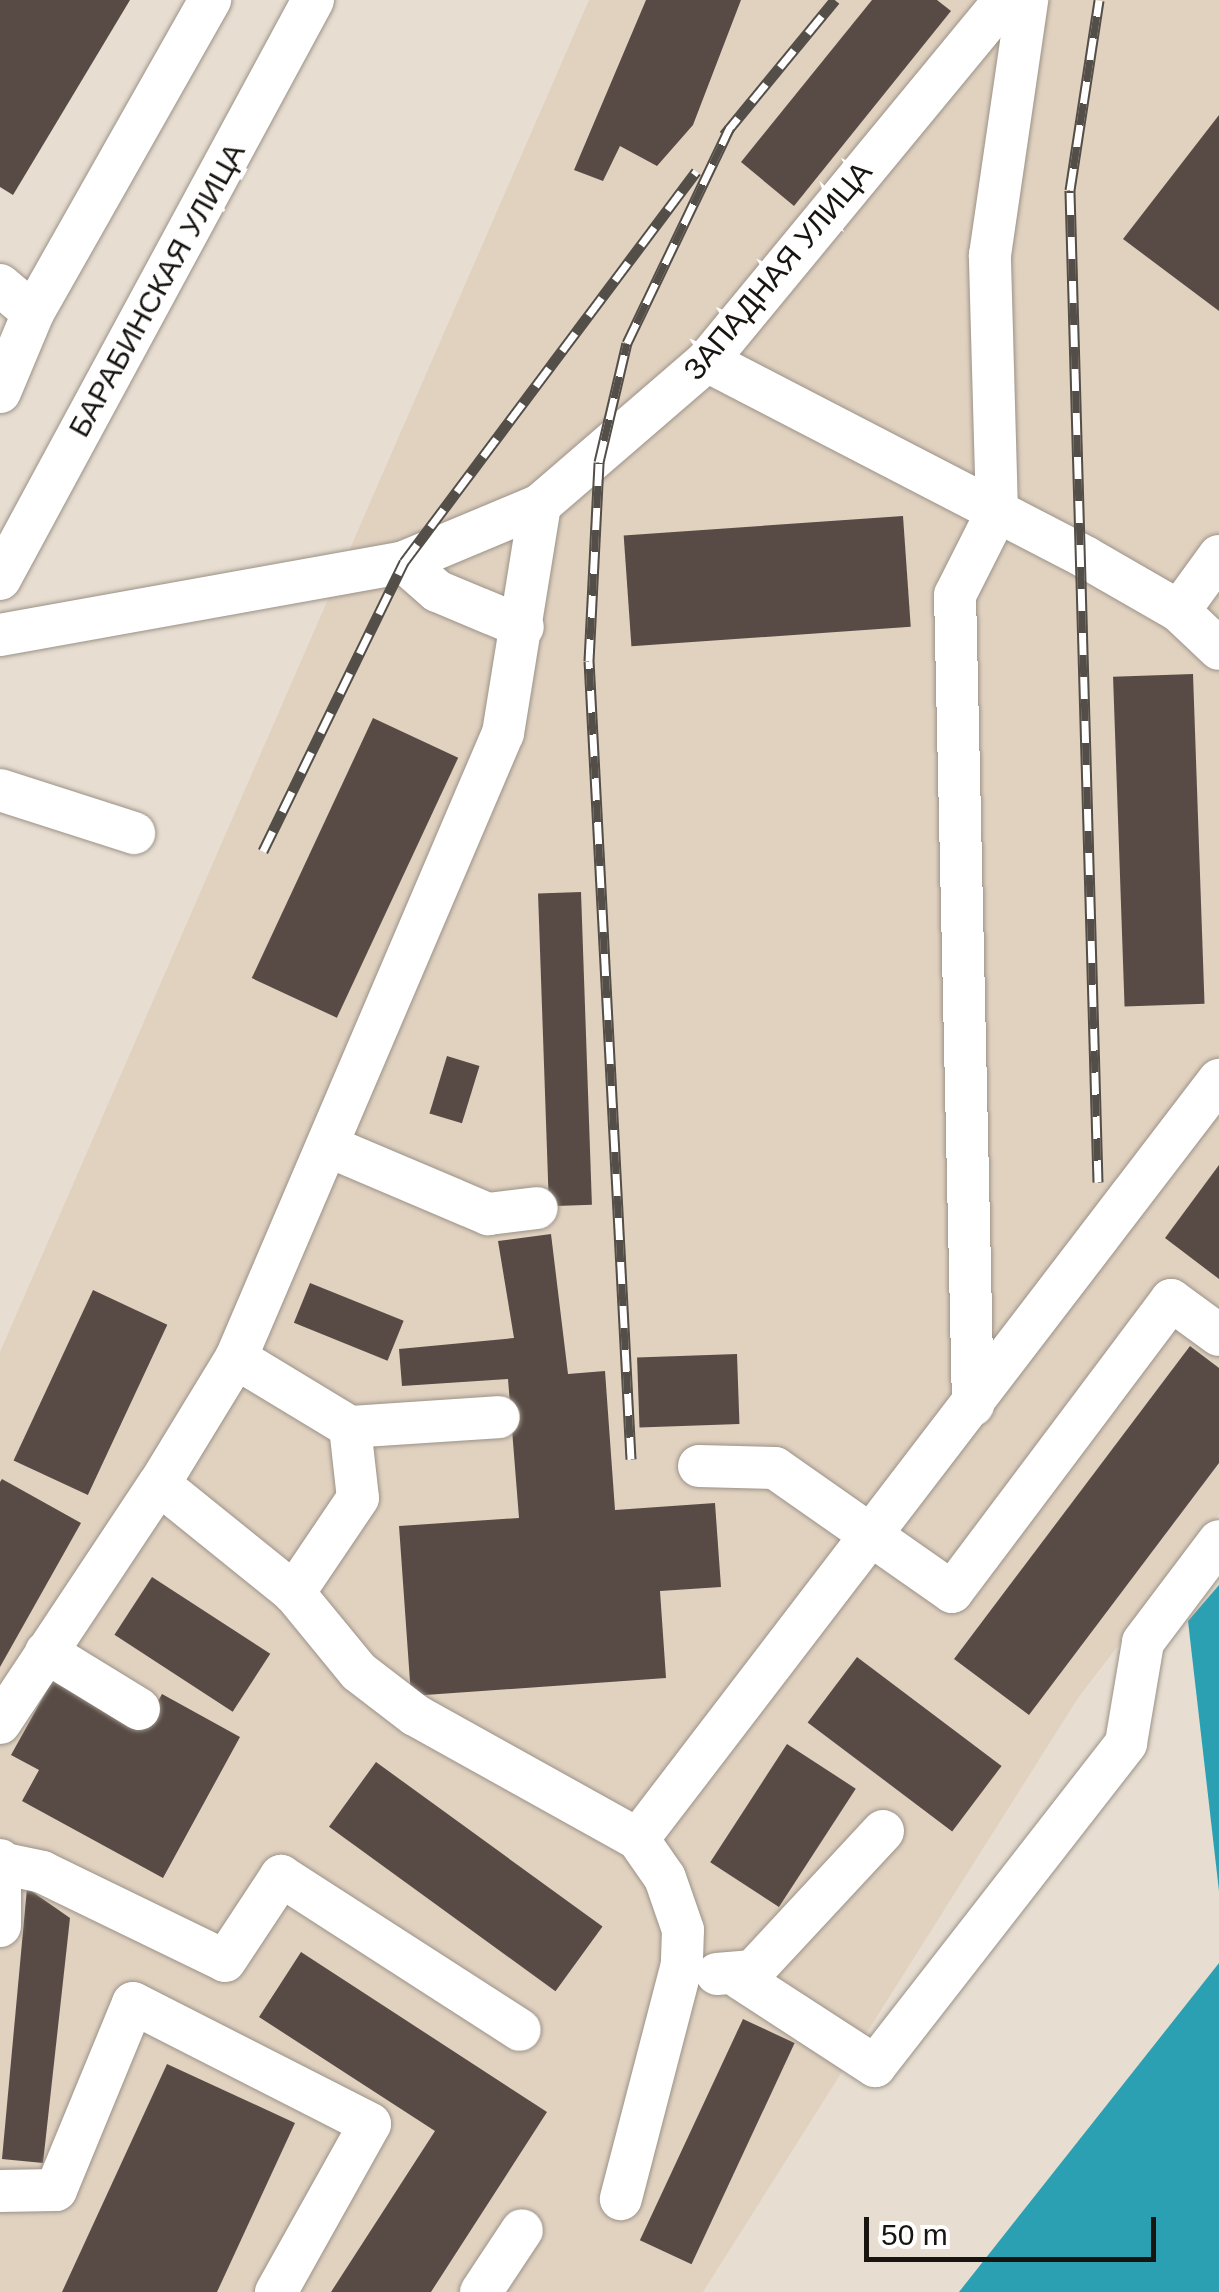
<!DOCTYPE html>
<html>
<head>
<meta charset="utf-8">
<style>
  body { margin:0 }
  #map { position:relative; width:1219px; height:2292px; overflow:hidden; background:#e7ddd1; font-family:Helvetica,sans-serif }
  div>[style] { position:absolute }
  .built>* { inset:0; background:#e1d2c0 }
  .water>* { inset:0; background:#2ba0b3 }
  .building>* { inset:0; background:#584b46; transform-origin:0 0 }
  .roads { filter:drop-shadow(0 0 2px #9b9287) drop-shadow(0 0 2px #9b9287) }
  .minor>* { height:42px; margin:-21px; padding:0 21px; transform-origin:21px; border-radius:21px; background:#fff }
  .rail>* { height:11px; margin-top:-5.5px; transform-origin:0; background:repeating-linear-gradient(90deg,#fff 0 22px,#534e48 0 44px); box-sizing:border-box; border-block:2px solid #534e48 }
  span { translate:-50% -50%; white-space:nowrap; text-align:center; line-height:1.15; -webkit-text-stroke:10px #fff; paint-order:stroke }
  .street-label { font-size:30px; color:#181511 }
  .scale { position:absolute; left:864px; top:2217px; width:292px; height:45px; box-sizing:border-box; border:5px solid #181511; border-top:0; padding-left:12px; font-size:30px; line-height:35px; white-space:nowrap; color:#181511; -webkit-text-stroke:8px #fff; paint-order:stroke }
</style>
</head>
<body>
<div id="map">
  <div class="built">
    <i style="clip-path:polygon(589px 0,1219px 0,1219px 1514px,1078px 1698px,703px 2292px,0 2292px,0 1352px)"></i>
  </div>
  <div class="water">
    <i style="clip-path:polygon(1219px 1585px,1219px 1891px,1188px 1621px)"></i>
    <i style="clip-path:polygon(1219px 1963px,1219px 2292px,959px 2292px)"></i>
  </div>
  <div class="building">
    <i style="clip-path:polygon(0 0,130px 0,13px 195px,0 187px)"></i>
    <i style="clip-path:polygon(646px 0,741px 0,693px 125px,657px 166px,620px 146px,603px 181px,574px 170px)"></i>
    <i style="clip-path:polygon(872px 0,937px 0,951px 11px,794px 206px,741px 162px)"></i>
    <i style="clip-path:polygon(1219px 115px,1219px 311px,1123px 239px)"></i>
    <i style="left:903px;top:516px;width:111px;height:280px;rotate:86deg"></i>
    <i style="left:1193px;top:674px;width:330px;height:80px;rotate:88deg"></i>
    <i style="left:373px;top:718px;width:94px;height:287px;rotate:25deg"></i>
    <i style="left:581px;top:892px;width:313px;height:43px;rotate:88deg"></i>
    <i style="left:447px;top:1056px;width:34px;height:60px;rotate:17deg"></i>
    <i style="clip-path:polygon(1219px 1165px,1219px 1279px,1165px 1238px)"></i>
    <i style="clip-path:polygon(551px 1234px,568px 1374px,605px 1371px,615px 1510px,715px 1503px,721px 1587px,660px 1591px,666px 1678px,411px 1696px,399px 1526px,519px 1518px,508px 1379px,402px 1386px,399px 1349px,514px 1338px,498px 1241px)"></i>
    <i style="left:310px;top:1283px;width:101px;height:43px;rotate:22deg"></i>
    <i style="left:93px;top:1290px;width:82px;height:188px;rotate:25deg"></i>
    <i style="clip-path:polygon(1190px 1346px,1219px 1368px,1219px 1463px,1029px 1715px,954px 1659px)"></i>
    <i style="left:737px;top:1354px;width:70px;height:100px;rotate:88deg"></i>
    <i style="clip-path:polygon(2px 1479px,81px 1523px,0 1667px,0 1482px)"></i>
    <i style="left:152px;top:1577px;width:141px;height:69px;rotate:33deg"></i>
    <i style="left:857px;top:1657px;width:181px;height:82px;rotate:37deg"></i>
    <i style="clip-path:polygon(52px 1681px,142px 1730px,162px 1694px,240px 1737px,163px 1878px,22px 1801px,39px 1770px,11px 1755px)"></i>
    <i style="left:787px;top:1744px;width:82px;height:141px;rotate:33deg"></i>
    <i style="left:376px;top:1762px;width:280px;height:80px;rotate:36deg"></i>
    <i style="clip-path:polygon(27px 1888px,70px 1918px,43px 2163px,2px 2159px)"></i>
    <i style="clip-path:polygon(301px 1952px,547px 2112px,431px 2292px,331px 2292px,435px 2131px,259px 2017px)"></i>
    <i style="left:743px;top:2019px;width:57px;height:244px;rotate:25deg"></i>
    <i style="clip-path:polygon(167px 2064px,295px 2123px,217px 2292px,62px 2292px)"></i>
  </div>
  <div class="roads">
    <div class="minor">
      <i style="left:0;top:285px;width:43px;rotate:40.3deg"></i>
      <i style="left:707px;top:361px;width:426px;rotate:27.4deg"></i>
      <i style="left:1085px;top:557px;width:108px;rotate:29.9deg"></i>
      <i style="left:1179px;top:611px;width:55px;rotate:43.5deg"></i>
      <i style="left:0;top:392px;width:86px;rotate:-67.3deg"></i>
      <i style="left:33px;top:313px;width:360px;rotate:-60.5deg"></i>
      <i style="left:540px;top:505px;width:231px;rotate:99.2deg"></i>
      <i style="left:503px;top:733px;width:680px;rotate:113.13deg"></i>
      <i style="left:236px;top:1358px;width:148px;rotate:121.4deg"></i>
      <i style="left:159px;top:1484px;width:174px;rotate:38.9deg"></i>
      <i style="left:294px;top:1593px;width:102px;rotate:50.6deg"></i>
      <i style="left:359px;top:1672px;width:71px;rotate:37.5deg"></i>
      <i style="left:415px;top:1715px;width:255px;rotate:29.1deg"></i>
      <i style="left:638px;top:1839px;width:47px;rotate:55.3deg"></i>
      <i style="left:665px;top:1878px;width:55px;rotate:70.9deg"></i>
      <i style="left:683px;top:1930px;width:34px;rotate:92deg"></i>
      <i style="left:682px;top:1964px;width:243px;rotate:104.6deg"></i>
      <i style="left:404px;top:562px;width:44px;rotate:41.3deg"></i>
      <i style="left:437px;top:591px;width:93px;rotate:22.7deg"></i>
      <i style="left:0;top:579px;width:658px;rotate:-61.6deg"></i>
      <i style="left:1179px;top:611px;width:68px;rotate:-54deg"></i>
      <i style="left:0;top:635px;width:411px;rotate:-10.2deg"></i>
      <i style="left:404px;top:562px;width:147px;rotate:-22.7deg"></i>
      <i style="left:540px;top:505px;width:221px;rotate:-40.8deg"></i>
      <i style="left:707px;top:361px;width:468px;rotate:-50.5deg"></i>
      <i style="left:0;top:790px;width:141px;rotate:17.8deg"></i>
      <i style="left:330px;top:1147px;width:172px;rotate:23deg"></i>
      <i style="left:488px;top:1214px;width:49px;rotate:-7deg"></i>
      <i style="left:236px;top:1358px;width:133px;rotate:31.2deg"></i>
      <i style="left:350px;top:1427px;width:71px;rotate:83.6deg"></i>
      <i style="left:358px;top:1498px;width:115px;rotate:124deg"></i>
      <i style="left:973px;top:1405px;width:810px;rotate:-91.27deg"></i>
      <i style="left:955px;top:595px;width:93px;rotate:-63.2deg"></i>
      <i style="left:997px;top:512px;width:257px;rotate:-91.6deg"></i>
      <i style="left:990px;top:255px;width:258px;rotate:-81.7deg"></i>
      <i style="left:350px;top:1427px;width:149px;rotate:-3.8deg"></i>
      <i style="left:699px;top:1466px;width:76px;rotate:1.5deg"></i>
      <i style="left:775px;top:1468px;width:216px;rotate:35deg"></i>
      <i style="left:952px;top:1592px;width:365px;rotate:-53.1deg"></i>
      <i style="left:1171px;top:1300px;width:59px;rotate:36.1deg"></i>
      <i style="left:46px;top:1652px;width:109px;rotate:31.5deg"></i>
      <i style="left:0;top:1723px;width:287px;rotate:-56.4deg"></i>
      <i style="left:638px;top:1839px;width:956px;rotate:-52.57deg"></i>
      <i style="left:0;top:1860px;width:66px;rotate:90deg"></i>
      <i style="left:5px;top:1864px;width:38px;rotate:12deg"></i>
      <i style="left:42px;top:1872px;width:203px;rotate:25.9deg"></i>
      <i style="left:225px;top:1961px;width:102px;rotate:-56.6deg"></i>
      <i style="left:281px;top:1876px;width:284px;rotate:32.8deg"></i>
      <i style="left:717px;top:1974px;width:36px;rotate:-5deg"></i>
      <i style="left:753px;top:1971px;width:191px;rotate:-47.1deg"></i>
      <i style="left:741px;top:1979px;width:160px;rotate:33deg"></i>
      <i style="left:875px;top:2066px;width:409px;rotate:-52.1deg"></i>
      <i style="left:1126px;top:1743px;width:102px;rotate:-80.4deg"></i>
      <i style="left:1143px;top:1642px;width:126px;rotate:-53deg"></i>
      <i style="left:0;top:2191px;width:56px;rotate:-1deg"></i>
      <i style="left:56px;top:2190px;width:202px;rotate:-67.6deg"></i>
      <i style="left:133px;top:2003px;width:266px;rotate:27deg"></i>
      <i style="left:370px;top:2124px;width:193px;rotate:119.2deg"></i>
      <i style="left:481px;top:2292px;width:74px;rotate:-56.5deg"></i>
    </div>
  </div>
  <div class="rail">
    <i style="left:724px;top:135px;width:175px;rotate:-50.6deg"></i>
    <i style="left:263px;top:851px;width:322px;rotate:-64deg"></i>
    <i style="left:404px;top:562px;width:488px;rotate:-53.2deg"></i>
    <i style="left:1098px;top:1182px;width:992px;rotate:-91.62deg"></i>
    <i style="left:1070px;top:190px;width:192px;rotate:-81.3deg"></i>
    <i style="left:631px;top:1459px;width:799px;rotate:-93.01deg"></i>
    <i style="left:589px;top:661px;width:199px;rotate:-87.1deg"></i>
    <i style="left:599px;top:462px;width:122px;rotate:-76.8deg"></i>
    <i style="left:627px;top:343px;width:239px;rotate:-64.5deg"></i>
  </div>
  <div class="street-label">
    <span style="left:778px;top:271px;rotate:-50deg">ЗАПАДНАЯ УЛИЦА</span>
    <span style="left:157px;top:290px;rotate:-61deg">БАРАБИНСКАЯ УЛИЦА</span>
  </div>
  <div class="scale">50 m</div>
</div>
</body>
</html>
